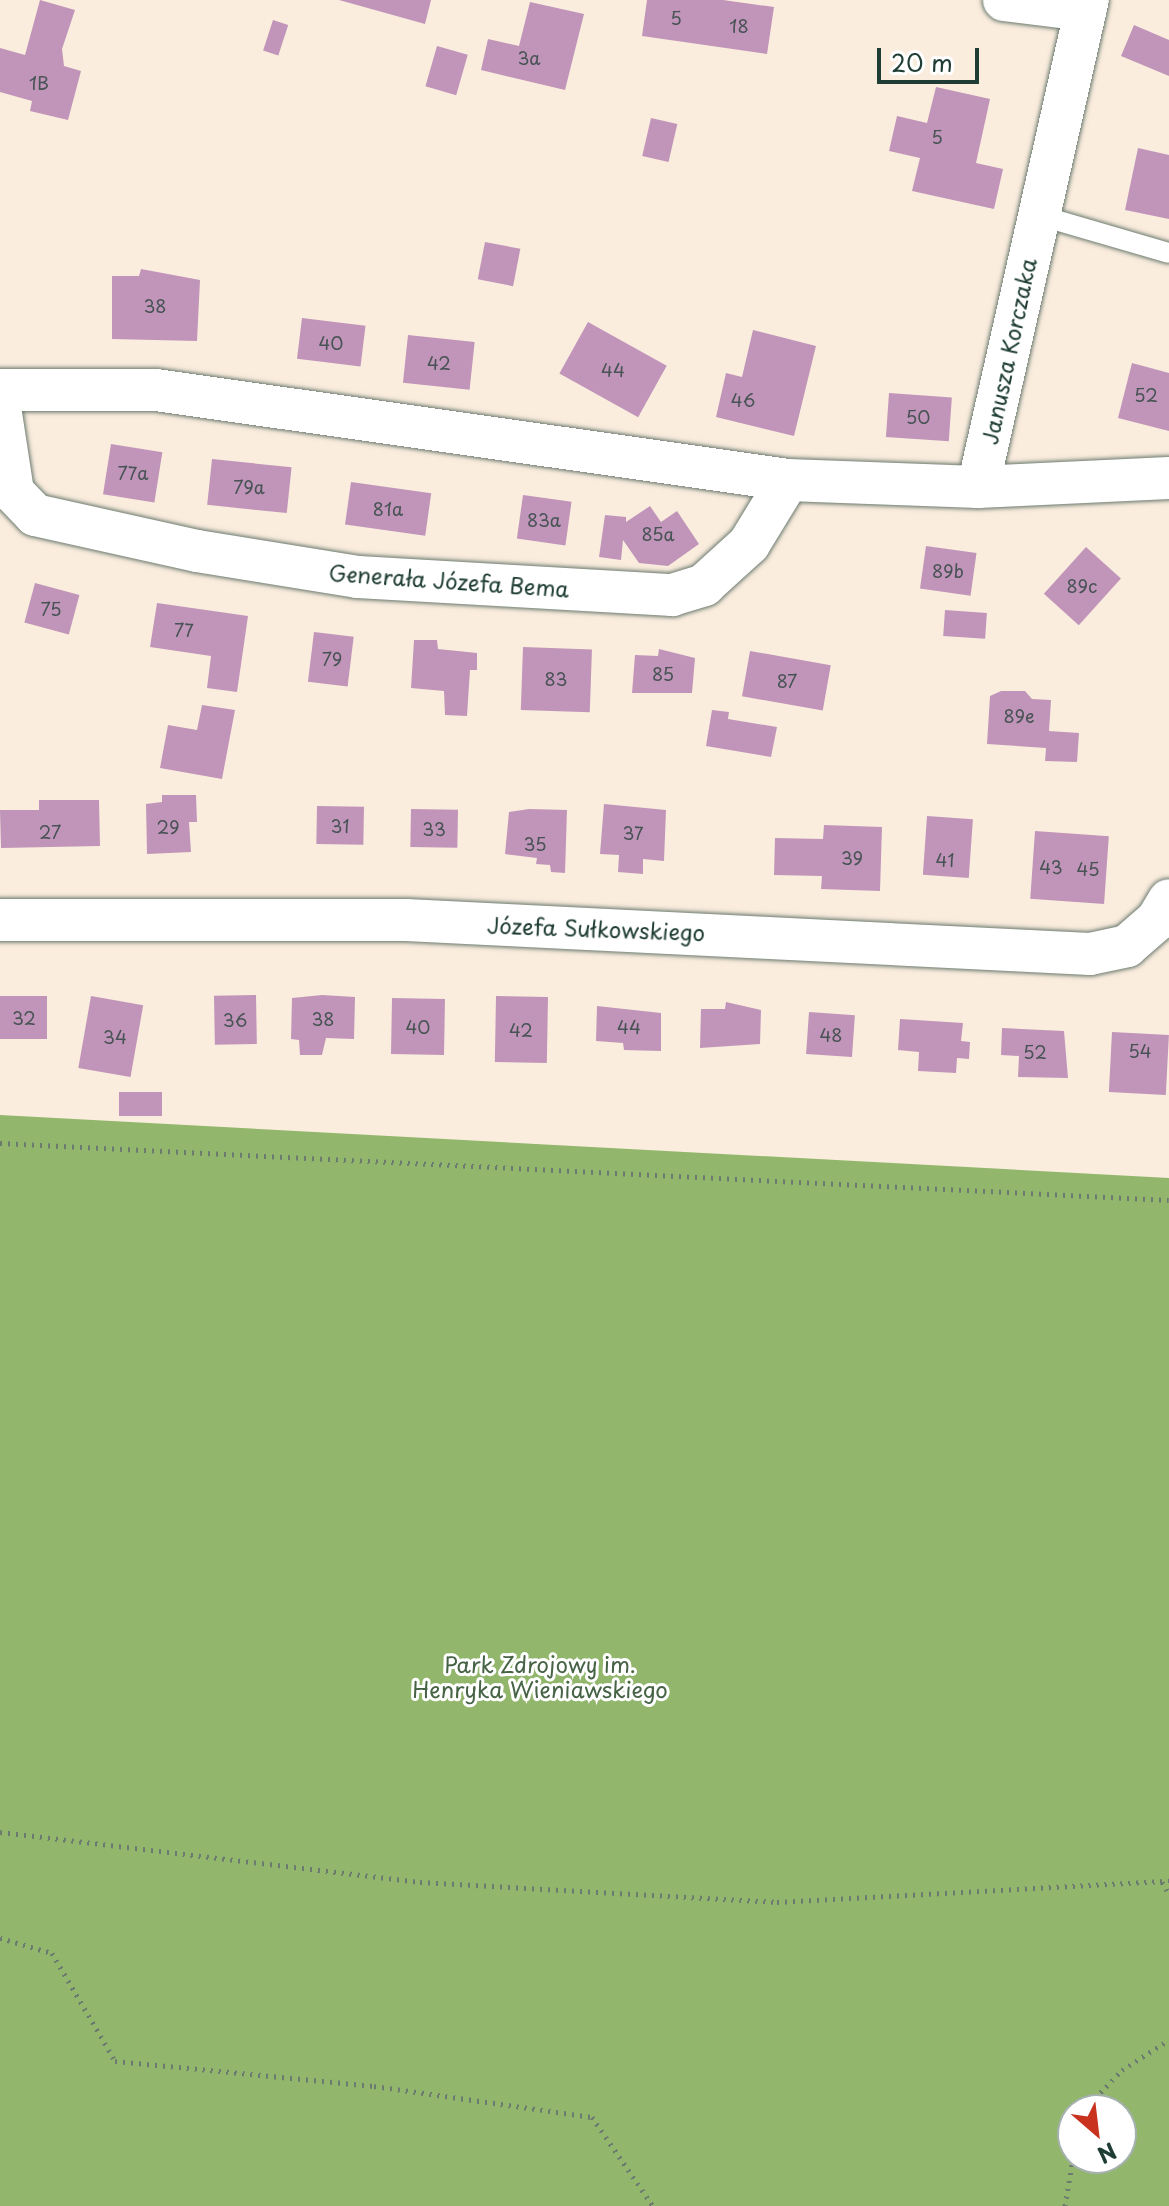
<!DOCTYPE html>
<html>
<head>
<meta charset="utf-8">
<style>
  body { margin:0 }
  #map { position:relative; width:1169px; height:2206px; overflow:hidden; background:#faedde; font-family:"Playpen Sans",sans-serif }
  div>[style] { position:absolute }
  .forest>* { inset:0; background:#92b76c }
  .building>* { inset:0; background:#c195b9; transform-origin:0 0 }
  .path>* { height:5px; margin-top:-2.5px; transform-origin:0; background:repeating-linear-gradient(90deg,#6c7b70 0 2px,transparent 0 8px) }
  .roads { filter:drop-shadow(0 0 2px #6c7b70) drop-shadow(0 0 2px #6c7b70) }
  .service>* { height:20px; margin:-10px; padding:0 10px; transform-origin:10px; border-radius:10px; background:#fff }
  .minor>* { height:42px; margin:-21px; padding:0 21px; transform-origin:21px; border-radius:21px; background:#fff }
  span { translate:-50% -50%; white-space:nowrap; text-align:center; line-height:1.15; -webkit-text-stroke:6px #fff; paint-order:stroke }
  .number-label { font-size:18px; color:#485355 }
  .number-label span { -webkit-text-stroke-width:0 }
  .street-label { font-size:22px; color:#1f3d34 }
  .park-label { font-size:22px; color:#466346 }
  .north { position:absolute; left:1057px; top:2094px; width:80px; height:80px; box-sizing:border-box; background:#fff; border:2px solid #a5b1ae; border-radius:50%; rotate:152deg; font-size:22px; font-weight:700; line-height:32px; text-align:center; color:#1f3d34 }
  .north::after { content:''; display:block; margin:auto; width:28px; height:36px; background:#c8321e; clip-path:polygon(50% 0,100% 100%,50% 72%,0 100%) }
  .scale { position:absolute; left:877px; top:48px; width:102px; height:36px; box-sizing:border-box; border:4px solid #1f3d34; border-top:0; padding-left:10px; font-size:24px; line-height:28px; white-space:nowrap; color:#1f3d34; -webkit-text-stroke:6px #fff; paint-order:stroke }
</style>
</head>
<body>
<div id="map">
  <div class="forest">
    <i style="clip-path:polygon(evenodd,0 1115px,1169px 1178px,1169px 2206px,0 2206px,0 1115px,1073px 2110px,1121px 2110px,1121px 2158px,1073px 2158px,1073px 2110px)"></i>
  </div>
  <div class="building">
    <i style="clip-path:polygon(40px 0,75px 10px,62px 49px,64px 66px,81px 71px,68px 120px,30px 111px,32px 101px,0 92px,0 48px,25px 55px)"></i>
    <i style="clip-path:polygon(339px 0,431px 0,425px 24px)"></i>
    <i style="clip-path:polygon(647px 0,723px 0,774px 7px,767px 54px,642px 36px)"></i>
    <i style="clip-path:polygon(530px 2px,584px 14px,565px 90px,481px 70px,488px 39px,519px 46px)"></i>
    <i style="left:273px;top:20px;width:16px;height:32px;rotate:18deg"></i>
    <i style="clip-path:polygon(1134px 25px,1169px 40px,1169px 76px,1121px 56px)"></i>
    <i style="left:437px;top:46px;width:32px;height:42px;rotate:16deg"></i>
    <i style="clip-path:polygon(936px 87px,990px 99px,976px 163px,1003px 169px,994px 209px,912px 191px,920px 158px,889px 151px,897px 116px,927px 123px)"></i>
    <i style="left:651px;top:118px;width:27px;height:39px;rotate:13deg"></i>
    <i style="clip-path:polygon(1138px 148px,1169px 155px,1169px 219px,1125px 210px)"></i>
    <i style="left:485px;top:242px;width:36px;height:38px;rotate:11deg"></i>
    <i style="clip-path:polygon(141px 269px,200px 280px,197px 341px,112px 339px,112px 276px,139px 276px)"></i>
    <i style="left:302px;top:318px;width:64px;height:41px;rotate:7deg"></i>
    <i style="left:588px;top:322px;width:90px;height:59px;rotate:29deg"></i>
    <i style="clip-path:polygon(753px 330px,816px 346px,794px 436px,716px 417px,726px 373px,742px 377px)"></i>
    <i style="left:408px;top:335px;width:67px;height:48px;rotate:6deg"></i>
    <i style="clip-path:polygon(1132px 363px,1169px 373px,1169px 431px,1118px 418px)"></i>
    <i style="left:889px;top:393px;width:63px;height:44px;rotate:4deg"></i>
    <i style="left:111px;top:444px;width:52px;height:51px;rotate:9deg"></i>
    <i style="left:212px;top:459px;width:80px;height:46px;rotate:6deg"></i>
    <i style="left:351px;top:482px;width:81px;height:43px;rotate:8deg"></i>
    <i style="left:523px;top:495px;width:49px;height:44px;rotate:8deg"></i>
    <i style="clip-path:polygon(650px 506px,661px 522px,677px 511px,699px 544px,668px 566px,639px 563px,623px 540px,621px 560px,599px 557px,605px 515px,626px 517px,626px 522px)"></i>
    <i style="left:926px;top:546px;width:51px;height:43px;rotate:8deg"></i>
    <i style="left:1086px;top:547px;width:47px;height:63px;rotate:42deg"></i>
    <i style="left:35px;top:583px;width:46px;height:41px;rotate:15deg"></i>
    <i style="clip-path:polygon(157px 603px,248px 616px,237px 692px,207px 688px,211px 656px,150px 647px)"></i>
    <i style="left:945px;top:610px;width:42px;height:26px;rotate:4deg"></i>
    <i style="left:314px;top:632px;width:40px;height:50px;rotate:7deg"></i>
    <i style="clip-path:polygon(414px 640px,437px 640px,438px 649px,477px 653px,477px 670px,470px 670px,467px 716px,445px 715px,444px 691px,411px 688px)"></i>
    <i style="left:523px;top:647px;width:69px;height:63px;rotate:2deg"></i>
    <i style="clip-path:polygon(659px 649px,695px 658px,692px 693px,632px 693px,635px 655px,658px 656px)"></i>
    <i style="left:750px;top:651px;width:82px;height:46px;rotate:10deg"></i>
    <i style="clip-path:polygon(1001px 691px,1025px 691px,1032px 699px,1051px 700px,1049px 731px,1079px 733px,1077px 762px,1045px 761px,1046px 748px,987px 744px,990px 696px)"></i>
    <i style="clip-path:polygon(202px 705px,235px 710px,222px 779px,160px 768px,168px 725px,197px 730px)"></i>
    <i style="clip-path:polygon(712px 710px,729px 712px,728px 719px,777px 727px,771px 757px,706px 746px)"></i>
    <i style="clip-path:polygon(162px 795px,196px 795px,197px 822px,189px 822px,191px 852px,147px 854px,146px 804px,162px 802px)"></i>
    <i style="clip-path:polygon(39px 800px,99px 800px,100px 846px,1px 848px,0 810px,39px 810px)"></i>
    <i style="clip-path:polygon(604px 804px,666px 810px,664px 861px,643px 859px,643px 874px,618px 872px,619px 855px,600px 854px)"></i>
    <i style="left:317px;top:806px;width:47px;height:38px;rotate:1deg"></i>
    <i style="left:411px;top:809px;width:47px;height:38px;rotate:1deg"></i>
    <i style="clip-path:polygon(529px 809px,567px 810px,565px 873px,551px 872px,550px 865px,536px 864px,537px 858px,505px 854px,509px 812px)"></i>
    <i style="left:927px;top:816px;width:46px;height:59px;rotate:4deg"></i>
    <i style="clip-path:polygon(824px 825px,882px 827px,880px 891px,821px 889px,822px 876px,774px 875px,775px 838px,823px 839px)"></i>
    <i style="left:1035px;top:831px;width:74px;height:68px;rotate:4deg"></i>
    <i style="left:256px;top:995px;width:49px;height:42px;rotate:89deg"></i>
    <i style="clip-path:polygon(322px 995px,355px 997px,354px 1039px,326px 1038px,322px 1055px,300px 1055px,299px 1040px,291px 1039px,292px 998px)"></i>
    <i style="left:0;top:996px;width:47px;height:43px"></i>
    <i style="left:91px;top:996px;width:53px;height:73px;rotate:10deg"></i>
    <i style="left:496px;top:996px;width:52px;height:66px;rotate:1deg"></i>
    <i style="left:392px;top:998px;width:53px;height:56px;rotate:1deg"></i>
    <i style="clip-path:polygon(726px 1002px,761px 1010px,760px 1044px,700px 1048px,701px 1009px,725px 1009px)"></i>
    <i style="clip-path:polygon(597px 1006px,661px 1013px,661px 1051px,624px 1050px,623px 1043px,596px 1041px)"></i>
    <i style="left:809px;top:1012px;width:46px;height:42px;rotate:4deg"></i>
    <i style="clip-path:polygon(900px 1019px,963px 1023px,961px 1041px,970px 1042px,969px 1059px,957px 1058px,956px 1073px,918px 1071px,919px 1052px,898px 1050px)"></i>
    <i style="clip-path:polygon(1002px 1028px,1064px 1031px,1068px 1078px,1018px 1077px,1019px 1056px,1001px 1055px)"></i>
    <i style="left:1112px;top:1032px;width:57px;height:60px;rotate:3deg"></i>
    <i style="left:119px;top:1092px;width:43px;height:24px"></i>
  </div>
  <div class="path">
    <i style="left:0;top:1143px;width:1170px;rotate:2.79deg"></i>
    <i style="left:0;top:1832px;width:423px;rotate:6.8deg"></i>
    <i style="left:420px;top:1882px;width:358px;rotate:3.2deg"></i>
    <i style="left:777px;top:1902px;width:393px;rotate:-3.1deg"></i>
    <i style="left:1162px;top:1882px;width:14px;rotate:60deg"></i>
    <i style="left:0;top:1938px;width:54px;rotate:16.1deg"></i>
    <i style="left:52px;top:1953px;width:125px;rotate:59.7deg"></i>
    <i style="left:115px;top:2061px;width:260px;rotate:5.5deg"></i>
    <i style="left:374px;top:2086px;width:220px;rotate:8.1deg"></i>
    <i style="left:592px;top:2117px;width:108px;rotate:55.6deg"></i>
    <i style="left:1084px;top:2110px;width:55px;rotate:-46.5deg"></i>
    <i style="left:1122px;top:2070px;width:56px;rotate:-32.6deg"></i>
    <i style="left:1065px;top:2206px;width:49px;rotate:-80.5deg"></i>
  </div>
  <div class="roads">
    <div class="service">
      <i style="left:1038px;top:215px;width:136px;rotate:16.2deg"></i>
    </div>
    <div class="minor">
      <i style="left:1004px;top:0;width:82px;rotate:7deg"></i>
      <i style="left:0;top:390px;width:156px"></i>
      <i style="left:156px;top:390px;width:638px;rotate:8.1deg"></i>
      <i style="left:788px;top:480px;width:190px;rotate:2.1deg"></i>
      <i style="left:978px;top:487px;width:191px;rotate:-2.7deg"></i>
      <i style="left:0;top:407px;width:86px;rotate:81.3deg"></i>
      <i style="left:13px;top:492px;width:32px;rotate:46deg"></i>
      <i style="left:35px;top:515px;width:166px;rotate:12.5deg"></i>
      <i style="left:197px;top:551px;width:163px;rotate:9.2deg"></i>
      <i style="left:358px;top:577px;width:315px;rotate:3.3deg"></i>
      <i style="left:672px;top:595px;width:34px;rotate:-17deg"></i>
      <i style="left:704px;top:585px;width:61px;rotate:-42.3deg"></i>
      <i style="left:749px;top:544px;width:75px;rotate:-58.6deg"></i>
      <i style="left:978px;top:487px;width:499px;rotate:-77.3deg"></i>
      <i style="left:0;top:920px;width:406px"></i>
      <i style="left:406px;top:920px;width:685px;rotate:2.85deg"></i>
      <i style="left:1090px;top:954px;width:38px;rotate:-12deg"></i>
      <i style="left:1127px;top:946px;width:40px;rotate:-41deg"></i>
      <i style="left:1157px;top:920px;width:23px;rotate:-59deg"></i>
    </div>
  </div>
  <div class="number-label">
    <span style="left:676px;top:18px">5</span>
    <span style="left:739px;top:26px">18</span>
    <span style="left:529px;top:58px">3a</span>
    <span style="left:39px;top:83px">1B</span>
    <span style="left:937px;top:137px">5</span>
    <span style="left:155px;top:306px">38</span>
    <span style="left:331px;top:343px">40</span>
    <span style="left:439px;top:363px">42</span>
    <span style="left:613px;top:370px">44</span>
    <span style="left:1146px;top:395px">52</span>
    <span style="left:743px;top:400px">46</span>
    <span style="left:918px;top:417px">50</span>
    <span style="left:133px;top:473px">77a</span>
    <span style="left:249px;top:487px">79a</span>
    <span style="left:388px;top:509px">81a</span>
    <span style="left:544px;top:520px">83a</span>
    <span style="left:658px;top:534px">85a</span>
    <span style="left:948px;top:571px">89b</span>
    <span style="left:1082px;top:586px">89c</span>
    <span style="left:51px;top:609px">75</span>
    <span style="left:184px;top:630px">77</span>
    <span style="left:332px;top:659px">79</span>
    <span style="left:663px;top:674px">85</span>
    <span style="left:556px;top:679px">83</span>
    <span style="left:787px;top:681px">87</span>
    <span style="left:1019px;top:716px">89e</span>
    <span style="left:340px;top:826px">31</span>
    <span style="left:168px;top:827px">29</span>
    <span style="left:434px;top:829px">33</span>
    <span style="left:50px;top:832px">27</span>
    <span style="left:633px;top:833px">37</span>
    <span style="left:535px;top:844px">35</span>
    <span style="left:852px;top:858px">39</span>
    <span style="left:945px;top:860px">41</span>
    <span style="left:1051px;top:867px">43</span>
    <span style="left:1088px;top:869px">45</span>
    <span style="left:24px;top:1018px">32</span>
    <span style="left:323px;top:1019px">38</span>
    <span style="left:235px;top:1020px">36</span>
    <span style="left:418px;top:1027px">40</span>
    <span style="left:629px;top:1027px">44</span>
    <span style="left:521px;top:1030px">42</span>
    <span style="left:831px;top:1035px">48</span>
    <span style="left:115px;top:1037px">34</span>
    <span style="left:1140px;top:1051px">54</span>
    <span style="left:1035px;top:1052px">52</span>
  </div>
  <div class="street-label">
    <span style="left:1008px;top:351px;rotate:-78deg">Janusza Korczaka</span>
    <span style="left:449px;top:580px;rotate:4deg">Generała Józefa Bema</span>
    <span style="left:596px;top:928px;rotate:2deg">Józefa Sułkowskiego</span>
  </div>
  <div class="park-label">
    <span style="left:540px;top:1676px">Park Zdrojowy im.<br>Henryka Wieniawskiego</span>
  </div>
  <div class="north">N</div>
  <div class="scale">20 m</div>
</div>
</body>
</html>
